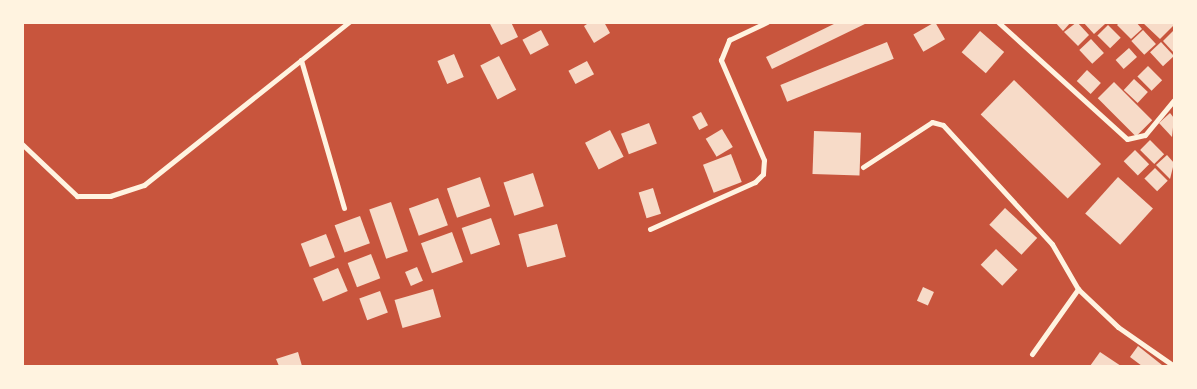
<!DOCTYPE html>
<html>
<head>
<meta charset="utf-8">
<style>
  body { margin:0 }
  #map { position:relative; width:1197px; height:389px; overflow:hidden; background:#c8553d; font-family:"Exo 2",sans-serif }
  div>[style] { position:absolute }
  .building>* { inset:0; background:#f7dbc8; transform-origin:0 0 }
  .minor>* { height:5px; margin:-2.5px; padding:0 2.5px; transform-origin:2.5px; border-radius:2.5px; background:#fff3e0 }
  span { translate:-50% -50%; white-space:nowrap; text-align:center; line-height:1.15; -webkit-text-stroke:4.5px #fff3e0; paint-order:stroke }
  .frame { position:absolute; inset:0; border:24px solid #fff3e0; pointer-events:none }
</style>
</head>
<body>
<div id="map">
  <div class="building">
    <i style="clip-path:polygon(489px 22px,511px 22px,518px 37px,501px 45px)"></i>
    <i style="clip-path:polygon(590px 22px,604px 22px,610px 33px,594px 43px,584px 26px)"></i>
    <i style="clip-path:polygon(838px 22px,869px 22px,772px 69px,766px 57px)"></i>
    <i style="left:935px;top:22px;width:20px;height:25px;rotate:60deg"></i>
    <i style="clip-path:polygon(1055px 22px,1071px 22px,1063px 31px)"></i>
    <i style="clip-path:polygon(1077px 22px,1089px 35px,1078px 46px,1064px 32px)"></i>
    <i style="clip-path:polygon(1083px 22px,1104px 22px,1105px 24px,1094px 34px)"></i>
    <i style="clip-path:polygon(1120px 22px,1136px 22px,1142px 29px,1131px 39px,1117px 25px)"></i>
    <i style="clip-path:polygon(1142px 22px,1174px 22px,1174px 25px,1160px 39px)"></i>
    <i style="left:1108px;top:25px;width:18px;height:15px;rotate:45deg"></i>
    <i style="left:541px;top:30px;width:17px;height:21px;rotate:62deg"></i>
    <i style="left:1143px;top:30px;width:19px;height:16px;rotate:47deg"></i>
    <i style="clip-path:polygon(1174px 30px,1174px 53px,1163px 41px)"></i>
    <i style="left:980px;top:31px;width:32px;height:28px;rotate:41deg"></i>
    <i style="left:1091px;top:39px;width:19px;height:16px;rotate:47deg"></i>
    <i style="left:887px;top:42px;width:18px;height:115px;rotate:68deg"></i>
    <i style="left:1161px;top:42px;width:19px;height:15px;rotate:47deg"></i>
    <i style="left:1129px;top:48px;width:12px;height:18px;rotate:48deg"></i>
    <i style="left:454px;top:54px;width:25px;height:18px;rotate:67deg"></i>
    <i style="left:499px;top:56px;width:38px;height:21px;rotate:63deg"></i>
    <i style="left:587px;top:61px;width:15px;height:21px;rotate:62deg"></i>
    <i style="left:1148px;top:66px;width:20px;height:15px;rotate:45deg"></i>
    <i style="left:1087px;top:70px;width:19px;height:15px;rotate:43deg"></i>
    <i style="left:1134px;top:79px;width:19px;height:15px;rotate:43deg"></i>
    <i style="left:1014px;top:80px;width:121px;height:48px;rotate:44deg"></i>
    <i style="left:1114px;top:82px;width:54px;height:23px;rotate:45deg"></i>
    <i style="left:701px;top:112px;width:15px;height:10px;rotate:62deg"></i>
    <i style="clip-path:polygon(1170px 113px,1174px 118px,1172px 137px,1159px 123px)"></i>
    <i style="left:649px;top:123px;width:22px;height:30px;rotate:69deg"></i>
    <i style="left:722px;top:129px;width:21px;height:19px;rotate:59deg"></i>
    <i style="left:610px;top:130px;width:30px;height:28px;rotate:63deg"></i>
    <i style="left:814px;top:131px;width:47px;height:43px;rotate:2deg"></i>
    <i style="left:1150px;top:140px;width:20px;height:14px;rotate:45deg"></i>
    <i style="left:1135px;top:150px;width:20px;height:16px;rotate:45deg"></i>
    <i style="left:731px;top:154px;width:30px;height:30px;rotate:69deg"></i>
    <i style="clip-path:polygon(1167px 155px,1174px 163px,1170px 179px,1156px 165px)"></i>
    <i style="left:1155px;top:168px;width:18px;height:15px;rotate:45deg"></i>
    <i style="left:533px;top:173px;width:35px;height:31px;rotate:72deg"></i>
    <i style="left:480px;top:177px;width:31px;height:35px;rotate:71deg"></i>
    <i style="left:1118px;top:177px;width:47px;height:49px;rotate:42deg"></i>
    <i style="left:653px;top:188px;width:27px;height:15px;rotate:73deg"></i>
    <i style="left:438px;top:198px;width:29px;height:31px;rotate:70deg"></i>
    <i style="left:391px;top:202px;width:52px;height:23px;rotate:71deg"></i>
    <i style="left:1005px;top:208px;width:44px;height:23px;rotate:43deg"></i>
    <i style="left:360px;top:216px;width:29px;height:27px;rotate:70deg"></i>
    <i style="left:491px;top:218px;width:28px;height:31px;rotate:71deg"></i>
    <i style="left:557px;top:224px;width:34px;height:40px;rotate:75deg"></i>
    <i style="left:452px;top:232px;width:32px;height:33px;rotate:70deg"></i>
    <i style="left:326px;top:234px;width:25px;height:27px;rotate:69deg"></i>
    <i style="left:996px;top:249px;width:30px;height:22px;rotate:44deg"></i>
    <i style="left:371px;top:254px;width:26px;height:25px;rotate:69deg"></i>
    <i style="left:417px;top:267px;width:15px;height:13px;rotate:67deg"></i>
    <i style="left:338px;top:268px;width:25px;height:27px;rotate:67deg"></i>
    <i style="left:923px;top:287px;width:12px;height:15px;rotate:24deg"></i>
    <i style="left:433px;top:289px;width:29px;height:40px;rotate:74deg"></i>
    <i style="left:380px;top:291px;width:23px;height:22px;rotate:70deg"></i>
    <i style="clip-path:polygon(1138px 346px,1162px 365px,1161px 366px,1142px 366px,1130px 357px)"></i>
    <i style="clip-path:polygon(298px 352px,302px 366px,279px 366px,276px 359px)"></i>
    <i style="clip-path:polygon(1100px 352px,1121px 366px,1090px 366px)"></i>
  </div>
  <div class="minor">
    <i style="left:998px;top:22px;width:174px;rotate:42.2deg"></i>
    <i style="left:1127px;top:139px;width:18px;rotate:-13deg"></i>
    <i style="left:1145px;top:135px;width:45px;rotate:-50.4deg"></i>
    <i style="left:301px;top:60px;width:154px;rotate:73.8deg"></i>
    <i style="left:22px;top:144px;width:76px;rotate:43.4deg"></i>
    <i style="left:77px;top:196px;width:33px"></i>
    <i style="left:110px;top:196px;width:36px;rotate:-18deg"></i>
    <i style="left:144px;top:185px;width:262px;rotate:-38.5deg"></i>
    <i style="left:863px;top:167px;width:82px;rotate:-33.1deg"></i>
    <i style="left:932px;top:122px;width:11px;rotate:15deg"></i>
    <i style="left:943px;top:125px;width:161px;rotate:47.5deg"></i>
    <i style="left:1052px;top:244px;width:52px;rotate:60deg"></i>
    <i style="left:650px;top:229px;width:115px;rotate:-24.1deg"></i>
    <i style="left:755px;top:182px;width:11px;rotate:-45deg"></i>
    <i style="left:763px;top:174px;width:14px;rotate:-86deg"></i>
    <i style="left:764px;top:160px;width:109px;rotate:-113.3deg"></i>
    <i style="left:721px;top:60px;width:22px;rotate:-68deg"></i>
    <i style="left:729px;top:40px;width:42px;rotate:-25.3deg"></i>
    <i style="left:1032px;top:354px;width:80px;rotate:-54.7deg"></i>
    <i style="left:1078px;top:289px;width:55px;rotate:43.5deg"></i>
    <i style="left:1118px;top:327px;width:68px;rotate:34.9deg"></i>
  </div>
  <div class="frame"></div>
</div>
</body>
</html>
